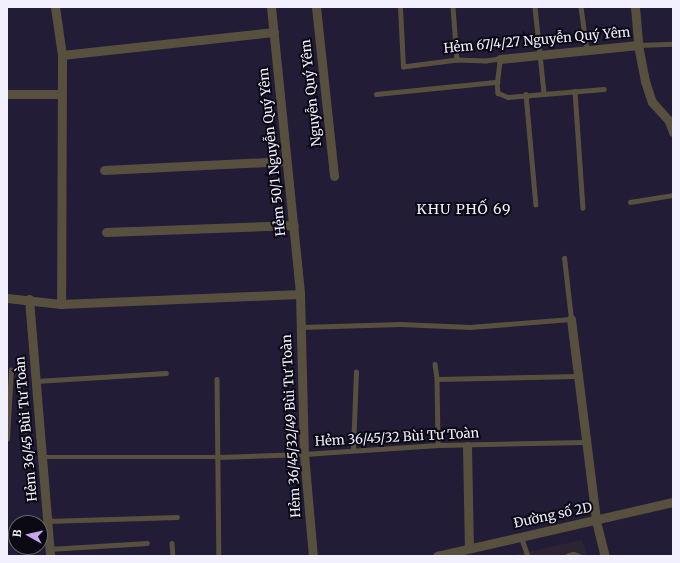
<!DOCTYPE html>
<html>
<head>
<meta charset="utf-8">
<style>
  body { margin:0 }
  #map { position:relative; width:680px; height:563px; overflow:hidden; background:#221c36; font-family:Merriweather,serif }
  div>[style] { position:absolute }
  .education>* { inset:0; background:#2d2433 }
  .service>* { height:4.5px; margin:-2.25px; padding:0 2.25px; transform-origin:2.25px; border-radius:2.25px; background:#58503f }
  .minor>* { height:9px; margin:-4.5px; padding:0 4.5px; transform-origin:4.5px; border-radius:4.5px; background:#58503f }
  span { translate:-50% -50%; white-space:nowrap; text-align:center; line-height:1.15; -webkit-text-stroke:4px #0b0914; paint-order:stroke }
  .street-label { font-size:13px; color:#f2f0ff }
  .neighbourhood-label { font-size:14px; color:#f2f0ff; letter-spacing:1px }
  .frame { position:absolute; inset:0; border:8px solid #f2f0ff; pointer-events:none }
  .north { position:absolute; left:8px; top:515px; width:40px; height:40px; box-sizing:border-box; background:#0b0914; border:1px solid #676572; border-radius:50%; rotate:278deg; font-size:11px; font-weight:700; line-height:16px; text-align:center; color:#f2f0ff }
  .north::after { content:''; display:block; margin:auto; width:14px; height:18px; background:#c7a6ef; clip-path:polygon(50% 0,100% 100%,50% 72%,0 100%) }
</style>
</head>
<body>
<div id="map">
  <div class="education">
    <i style="clip-path:polygon(582px 540px,587px 556px,510px 556px)"></i>
  </div>
  <div class="service">
    <i style="left:453px;top:7px;width:53px;rotate:85.7deg"></i>
    <i style="left:535px;top:7px;width:85px;rotate:84deg"></i>
    <i style="left:581px;top:7px;width:43px;rotate:82.1deg"></i>
    <i style="left:638px;top:45px;width:35px;rotate:-2deg"></i>
    <i style="left:497px;top:82px;width:11px;rotate:85deg"></i>
    <i style="left:498px;top:93px;width:11px;rotate:22deg"></i>
    <i style="left:508px;top:97px;width:96px;rotate:-4.8deg"></i>
    <i style="left:575px;top:91px;width:117px;rotate:86.1deg"></i>
    <i style="left:376px;top:94px;width:122px;rotate:-5.7deg"></i>
    <i style="left:497px;top:82px;width:23px;rotate:-83deg"></i>
    <i style="left:500px;top:59px;width:14px;rotate:172deg"></i>
    <i style="left:486px;top:61px;width:29px;rotate:-178deg"></i>
    <i style="left:457px;top:60px;width:54px;rotate:172.6deg"></i>
    <i style="left:403px;top:67px;width:60px;rotate:-92.9deg"></i>
    <i style="left:526px;top:94px;width:111px;rotate:84.9deg"></i>
    <i style="left:630px;top:202px;width:44px;rotate:-9.2deg"></i>
    <i style="left:301px;top:327px;width:99px;rotate:-1.7deg"></i>
    <i style="left:400px;top:324px;width:70px;rotate:2.5deg"></i>
    <i style="left:470px;top:327px;width:101px;rotate:-4.5deg"></i>
    <i style="left:571px;top:319px;width:61px;rotate:-96.5deg"></i>
    <i style="left:435px;top:364px;width:15px;rotate:82deg"></i>
    <i style="left:437px;top:379px;width:66px;rotate:89.1deg"></i>
    <i style="left:217px;top:379px;width:177px;rotate:89.4deg"></i>
    <i style="left:437px;top:379px;width:140px;rotate:-1.2deg"></i>
    <i style="left:36px;top:381px;width:130px;rotate:-3.5deg"></i>
    <i style="left:7px;top:439px;width:69px;rotate:-86.7deg"></i>
    <i style="left:353px;top:450px;width:78px;rotate:-87.8deg"></i>
    <i style="left:42px;top:457px;width:177px"></i>
    <i style="left:219px;top:457px;width:85px;rotate:-2deg"></i>
    <i style="left:304px;top:454px;width:134px;rotate:-3.8deg"></i>
    <i style="left:438px;top:445px;width:146px;rotate:-1.2deg"></i>
    <i style="left:47px;top:521px;width:130px;rotate:-1.8deg"></i>
    <i style="left:521px;top:536px;width:21px;rotate:71deg"></i>
    <i style="left:172px;top:543px;width:13px;rotate:86deg"></i>
    <i style="left:49px;top:549px;width:98px;rotate:-3.5deg"></i>
    <i style="left:567px;top:556px;width:6px;rotate:-18deg"></i>
    <i style="left:573px;top:554px;width:6px;rotate:18deg"></i>
  </div>
  <div class="minor">
    <i style="left:55px;top:7px;width:49px;rotate:81.7deg"></i>
    <i style="left:62px;top:55px;width:249px;rotate:90.2deg"></i>
    <i style="left:271px;top:7px;width:288px;rotate:84.2deg"></i>
    <i style="left:300px;top:294px;width:160px;rotate:88.6deg"></i>
    <i style="left:304px;top:454px;width:102px;rotate:85deg"></i>
    <i style="left:316px;top:7px;width:170px;rotate:83.9deg"></i>
    <i style="left:635px;top:7px;width:38px;rotate:85deg"></i>
    <i style="left:638px;top:45px;width:37px;rotate:79deg"></i>
    <i style="left:645px;top:81px;width:22px;rotate:72deg"></i>
    <i style="left:652px;top:102px;width:25px;rotate:48deg"></i>
    <i style="left:669px;top:121px;width:12px;rotate:70deg"></i>
    <i style="left:62px;top:55px;width:213px;rotate:-6.2deg"></i>
    <i style="left:500px;top:59px;width:139px;rotate:-5.8deg"></i>
    <i style="left:7px;top:94px;width:54px"></i>
    <i style="left:104px;top:170px;width:182px;rotate:-2.8deg"></i>
    <i style="left:106px;top:232px;width:188px;rotate:-2.1deg"></i>
    <i style="left:7px;top:298px;width:54px;rotate:6.3deg"></i>
    <i style="left:61px;top:304px;width:239px;rotate:-2.4deg"></i>
    <i style="left:29px;top:299px;width:258px;rotate:85.3deg"></i>
    <i style="left:571px;top:319px;width:204px;rotate:82.9deg"></i>
    <i style="left:596px;top:521px;width:36px;rotate:76deg"></i>
    <i style="left:467px;top:446px;width:102px;rotate:88.9deg"></i>
    <i style="left:437px;top:556px;width:242px;rotate:-12.9deg"></i>
  </div>
  <div class="street-label">
    <span style="left:537px;top:41px;rotate:-5deg">Hẻm 67/4/27 Nguyễn Quý Yêm</span>
    <span style="left:312px;top:93px;rotate:-96deg">Nguyễn Quý Yêm</span>
    <span style="left:273px;top:152px;rotate:-96deg">Hẻm 50/1 Nguyễn Quý Yêm</span>
    <span style="left:292px;top:426px;rotate:-93deg">Hẻm 36/45/32/49 Bùi Tư Toàn</span>
    <span style="left:27px;top:429px;rotate:-95deg">Hẻm 36/45 Bùi Tư Toàn</span>
    <span style="left:397px;top:438px;rotate:-3deg">Hẻm 36/45/32 Bùi Tư Toàn</span>
    <span style="left:553px;top:516px;rotate:-12deg">Đường số 2D</span>
  </div>
  <div class="neighbourhood-label">
    <span style="left:464px;top:209px">KHU PHỐ 69</span>
  </div>
  <div class="frame"></div>
  <div class="north">B</div>
</div>
</body>
</html>
